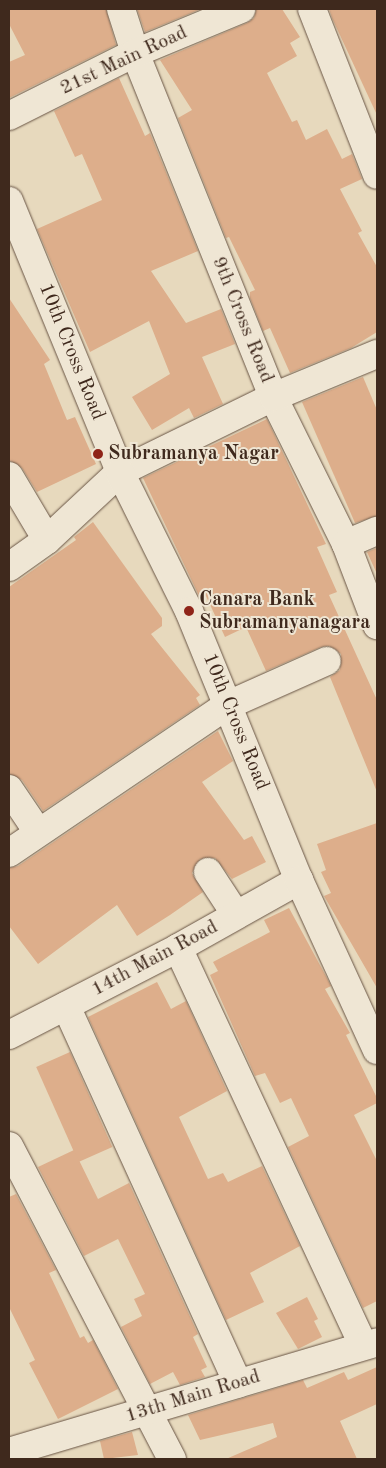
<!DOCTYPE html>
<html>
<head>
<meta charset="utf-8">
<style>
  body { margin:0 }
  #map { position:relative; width:386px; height:1468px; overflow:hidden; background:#e7d9bd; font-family:"Old Standard TT",serif }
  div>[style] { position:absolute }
  .building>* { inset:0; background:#ddae8b; transform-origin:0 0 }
  .roads { filter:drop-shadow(0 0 1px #695545) drop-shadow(0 0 1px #695545) }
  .minor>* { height:28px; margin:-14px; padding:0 14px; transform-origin:14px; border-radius:14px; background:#efe6d4 }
  .tertiary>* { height:28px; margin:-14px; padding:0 14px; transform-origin:14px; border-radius:14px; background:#efe6d4 }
  .dots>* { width:14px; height:14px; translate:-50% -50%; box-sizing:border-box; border:2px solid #efe6d4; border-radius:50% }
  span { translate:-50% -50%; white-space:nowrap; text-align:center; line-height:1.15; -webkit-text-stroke:4px #efe6d4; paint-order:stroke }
  .street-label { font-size:20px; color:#3f291d }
  .poi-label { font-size:20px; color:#3f291d; font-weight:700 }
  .left { translate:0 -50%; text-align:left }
  .frame { position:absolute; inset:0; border:10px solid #3f291d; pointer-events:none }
</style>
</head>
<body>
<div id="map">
  <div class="building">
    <i style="clip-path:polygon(9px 9px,106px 9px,116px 45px,9px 98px,9px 62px,25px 55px,9px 24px)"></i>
    <i style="clip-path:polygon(137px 9px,201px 9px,145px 32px)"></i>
    <i style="clip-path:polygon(256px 9px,282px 9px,300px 37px,290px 43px,297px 56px,267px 73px,292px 122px,297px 120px,306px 140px,327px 129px,342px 159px,352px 154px,362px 179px,340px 189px,362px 231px,358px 233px,377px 267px,377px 332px,351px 348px,290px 373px,270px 328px,263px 331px,250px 298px,250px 292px,255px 290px,229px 237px,226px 238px,178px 118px,192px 110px,160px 60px,247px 23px,254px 18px)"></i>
    <i style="clip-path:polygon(329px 9px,377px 9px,377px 115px,332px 18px)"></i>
    <i style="clip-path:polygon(119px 78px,145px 136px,150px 133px,198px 251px,151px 271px,186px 323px,221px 309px,235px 344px,202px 357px,223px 404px,194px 418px,189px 408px,152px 430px,132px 397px,170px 374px,149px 321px,90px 352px,37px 229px,102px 200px,82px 154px,75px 157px,54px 111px)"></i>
    <i style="clip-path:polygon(9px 298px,50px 360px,44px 364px,67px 420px,75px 417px,96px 464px,37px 492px,22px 468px,9px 460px)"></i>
    <i style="clip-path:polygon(363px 377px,377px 410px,377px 516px,355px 523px,302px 402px)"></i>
    <i style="clip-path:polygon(267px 419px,326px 544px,317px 547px,337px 592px,329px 595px,377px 700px,377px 792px,330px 677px,340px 670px,341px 654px,329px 646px,321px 647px,266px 671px,246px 627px,225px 637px,206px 596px,200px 598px,143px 478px)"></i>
    <i style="clip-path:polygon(93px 522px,162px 618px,162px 626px,151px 634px,200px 695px,196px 698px,200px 705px,43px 811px,22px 780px,9px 774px,9px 587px,76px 540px,74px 537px)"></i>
    <i style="clip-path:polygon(377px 548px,377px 574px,367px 552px)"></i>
    <i style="clip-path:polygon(218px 731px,233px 761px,202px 782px,244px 840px,252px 836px,266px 862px,232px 879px,215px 858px,200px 859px,192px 873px,203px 892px,170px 915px,137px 936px,117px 905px,38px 964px,9px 926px,9px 868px,18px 866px)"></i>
    <i style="clip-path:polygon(377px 823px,377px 988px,324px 896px,331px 893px,321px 872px,326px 870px,317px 844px)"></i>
    <i style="clip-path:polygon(289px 908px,327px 978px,331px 986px,325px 989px,350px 1033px,346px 1035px,377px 1098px,377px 1103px,354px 1115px,377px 1161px,377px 1301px,363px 1308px,288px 1147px,309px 1136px,291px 1098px,280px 1103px,265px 1073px,255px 1076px,210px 975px,218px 971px,213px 962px,270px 932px,264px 920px)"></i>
    <i style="clip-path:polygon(157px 982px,171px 1009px,186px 1001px,227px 1091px,179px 1117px,208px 1179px,223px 1173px,228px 1182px,262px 1166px,300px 1246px,250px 1273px,264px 1302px,226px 1320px,88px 1017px)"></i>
    <i style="left:70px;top:1052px;width:104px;height:37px;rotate:66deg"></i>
    <i style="clip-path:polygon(74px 1150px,98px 1199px,129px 1183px,198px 1334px,193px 1337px,207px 1367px,201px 1370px,205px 1377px,180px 1385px,173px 1372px,150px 1384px,121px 1327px,142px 1316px,134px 1299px,145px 1294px,118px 1239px,84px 1256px,38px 1167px)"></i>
    <i style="clip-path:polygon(16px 1194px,56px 1270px,49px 1273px,80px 1338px,84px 1336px,88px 1343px,93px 1340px,118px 1389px,58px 1419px,29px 1363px,35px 1360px,9px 1307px,9px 1197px)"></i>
    <i style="clip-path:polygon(307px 1297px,318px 1319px,314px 1321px,322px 1337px,298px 1349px,276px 1313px)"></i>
    <i style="clip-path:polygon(377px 1367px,377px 1404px,340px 1421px,357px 1459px,226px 1459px,277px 1437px,273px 1423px,200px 1440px,188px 1415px,303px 1380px,307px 1388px,344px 1372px,348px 1380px)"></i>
    <i style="clip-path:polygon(132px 1432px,138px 1455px,104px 1459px,100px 1441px)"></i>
  </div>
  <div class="roads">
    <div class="minor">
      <i style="left:121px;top:9px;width:46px;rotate:72.3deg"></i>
      <i style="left:135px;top:53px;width:371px;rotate:68.1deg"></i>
      <i style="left:273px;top:397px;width:164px;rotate:63.6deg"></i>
      <i style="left:346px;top:544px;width:87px;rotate:69.1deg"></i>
      <i style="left:312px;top:9px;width:178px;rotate:68.6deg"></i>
      <i style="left:9px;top:116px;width:141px;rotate:-26.6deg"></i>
      <i style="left:135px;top:53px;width:115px;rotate:-22.5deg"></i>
      <i style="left:9px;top:476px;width:74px;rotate:59.3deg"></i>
      <i style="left:346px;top:544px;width:34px;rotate:-23deg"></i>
      <i style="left:9px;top:567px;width:47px;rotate:-35.4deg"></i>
      <i style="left:47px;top:540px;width:100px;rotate:-43deg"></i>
      <i style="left:120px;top:472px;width:170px;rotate:-26.1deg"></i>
      <i style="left:273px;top:397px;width:113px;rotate:-22.5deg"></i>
      <i style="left:9px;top:789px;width:52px;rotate:56deg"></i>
      <i style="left:9px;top:853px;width:264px;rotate:-34.1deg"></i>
      <i style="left:228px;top:705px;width:108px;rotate:-24deg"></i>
      <i style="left:208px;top:872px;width:51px;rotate:56.9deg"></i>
      <i style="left:178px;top:948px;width:438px;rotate:65deg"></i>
      <i style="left:66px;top:1006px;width:415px;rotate:65.5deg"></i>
      <i style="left:9px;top:1035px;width:190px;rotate:-27.2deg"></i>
      <i style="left:178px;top:948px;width:139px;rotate:-29.3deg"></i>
      <i style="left:9px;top:1146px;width:353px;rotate:62.5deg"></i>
      <i style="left:9px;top:1452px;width:384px;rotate:-16.6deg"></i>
    </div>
    <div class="tertiary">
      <i style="left:9px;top:201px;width:293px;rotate:67.7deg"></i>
      <i style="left:120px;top:472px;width:155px;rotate:63.6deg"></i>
      <i style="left:189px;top:611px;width:291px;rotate:67.8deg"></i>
      <i style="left:299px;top:880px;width:187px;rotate:65.4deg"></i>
    </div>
  </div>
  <div class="dots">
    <i style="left:98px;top:454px;background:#8f2418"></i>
    <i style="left:189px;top:611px;background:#8f2418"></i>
  </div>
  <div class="street-label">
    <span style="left:124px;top:61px;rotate:-25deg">21st Main Road</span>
    <span style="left:242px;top:320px;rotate:68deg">9th Cross Road</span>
    <span style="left:71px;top:352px;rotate:68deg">10th Cross Road</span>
    <span style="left:235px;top:722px;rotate:68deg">10th Cross Road</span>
    <span style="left:155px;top:959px;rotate:-28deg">14th Main Road</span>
    <span style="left:193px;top:1397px;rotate:-17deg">13th Main Road</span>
  </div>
  <div class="poi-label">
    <span class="left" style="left:108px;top:454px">Subramanya Nagar</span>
    <span class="left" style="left:199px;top:612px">Canara Bank<br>Subramanyanagara</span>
  </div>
  <div class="frame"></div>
</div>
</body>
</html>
